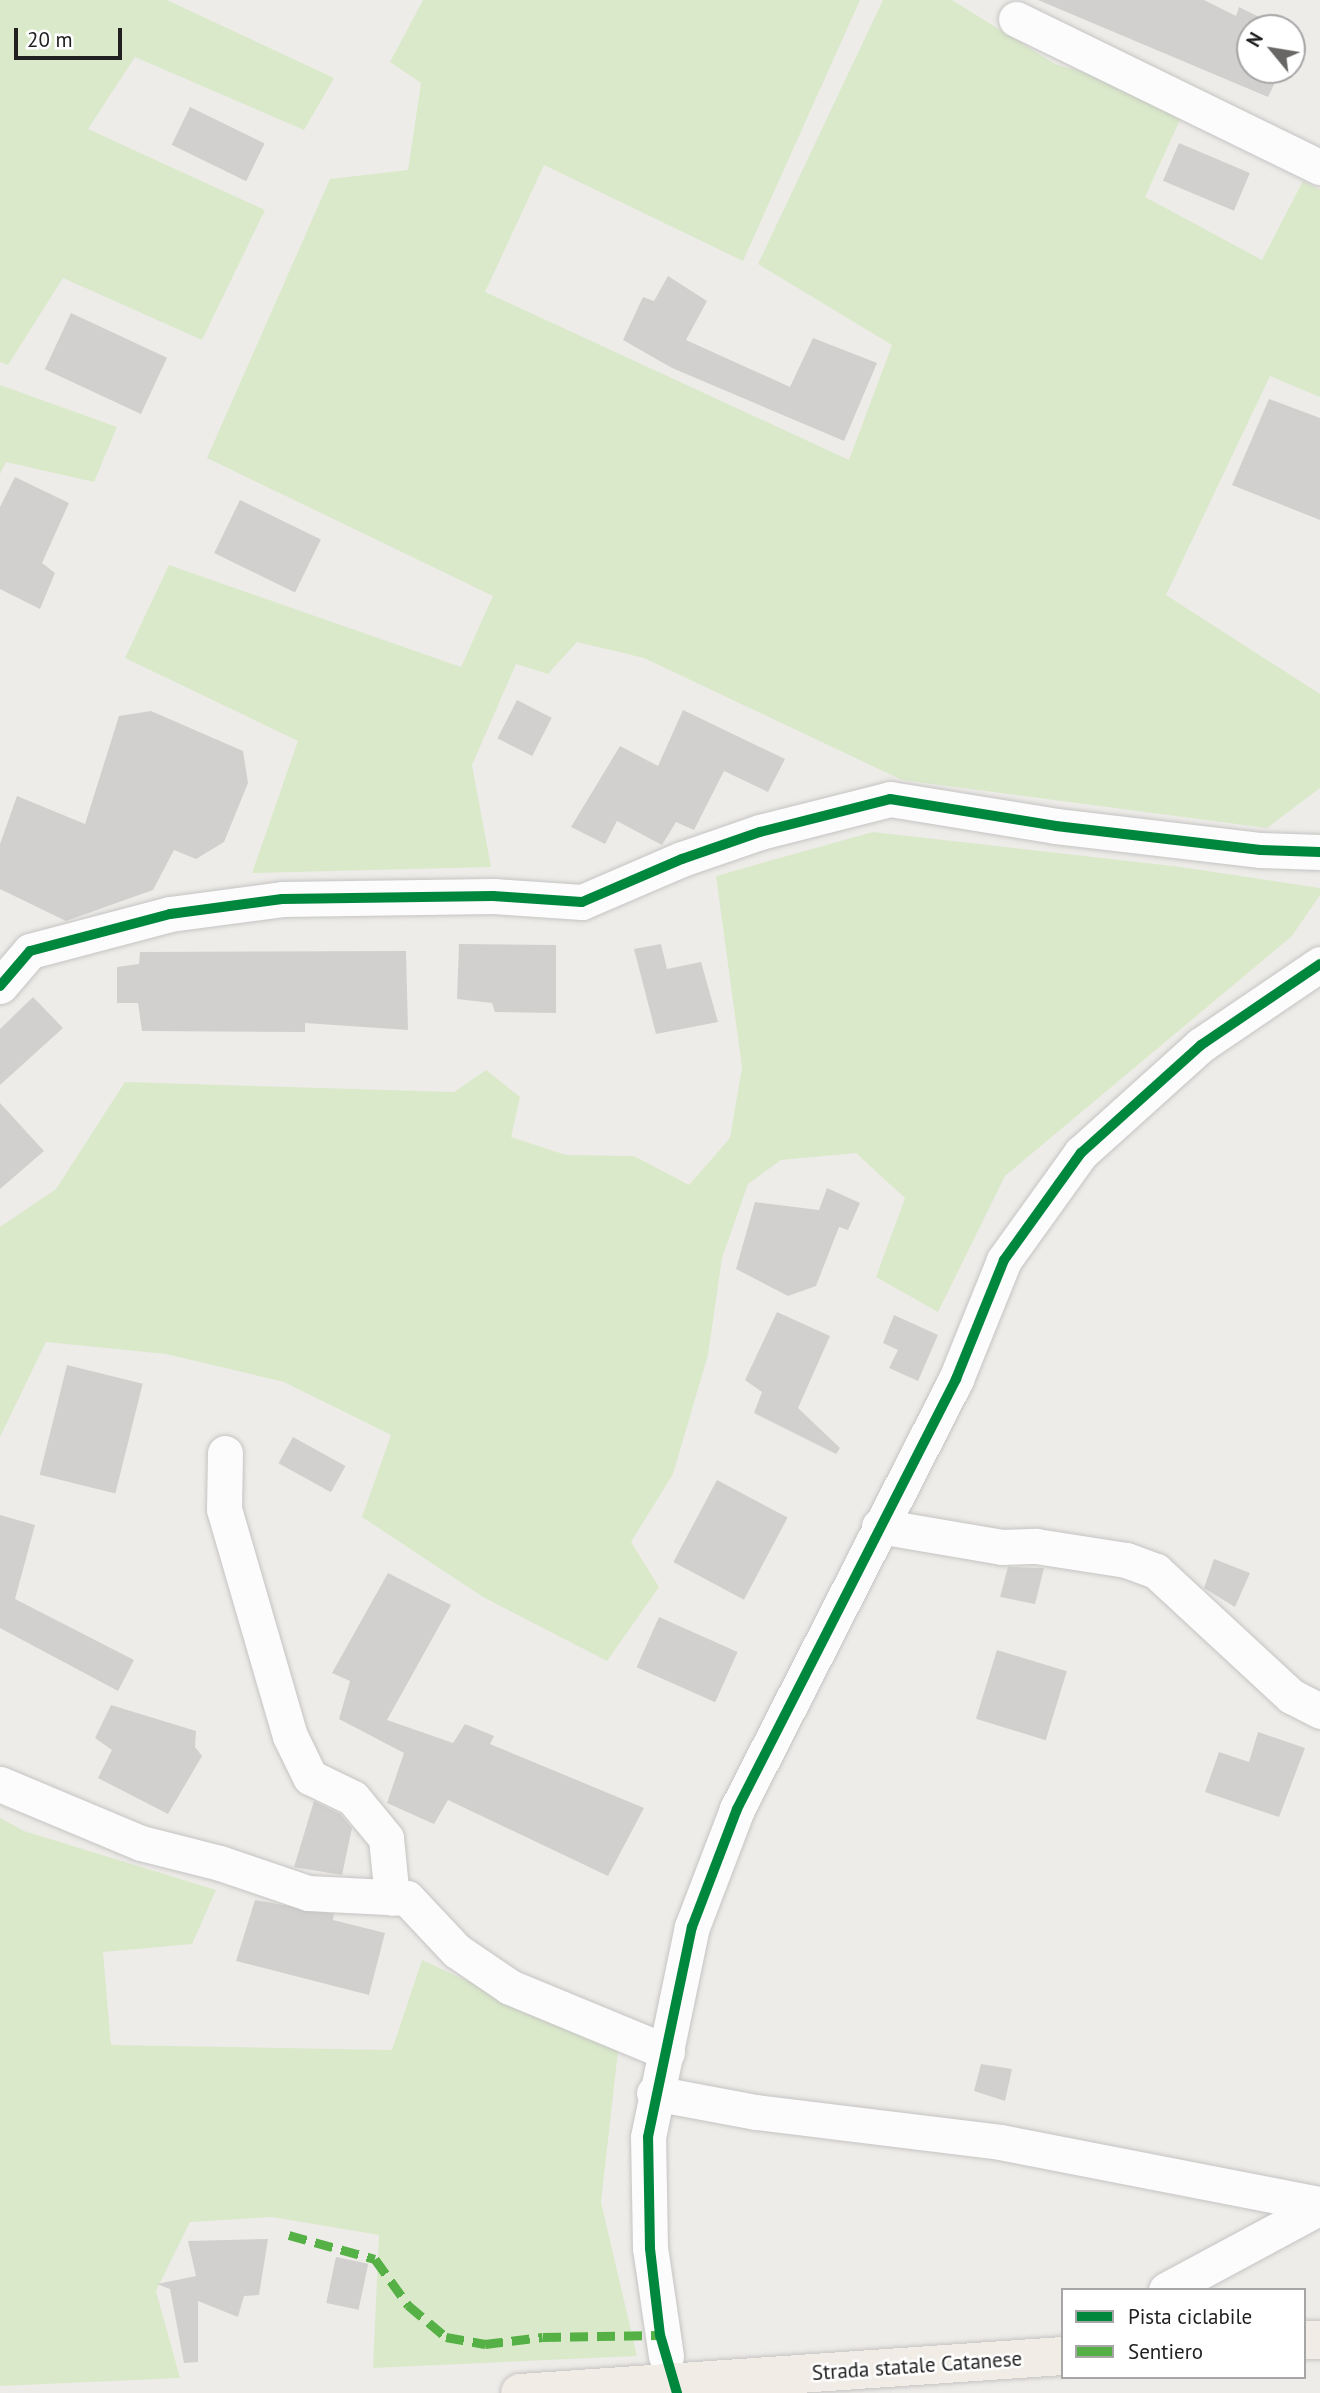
<!DOCTYPE html>
<html>
<head>
<meta charset="utf-8">
<style>
  body { margin:0 }
  #map { position:relative; width:1320px; height:2393px; overflow:hidden; background:#eeece9; font-family:"PT Sans",sans-serif }
  div>[style] { position:absolute }
  .grass>* { inset:0; background:#dae9ca }
  .building>* { inset:0; background:#d2d0ce; transform-origin:0 0 }
  .roads { filter:drop-shadow(0 0 2px #c5c4c3) drop-shadow(0 0 2px #c5c4c3) }
  .street>* { height:35px; margin:-17.5px; padding:0 17.5px; transform-origin:17.5px; border-radius:17.5px; background:#fcfcfc }
  .primary>* { height:38px; margin:-19px; padding:0 19px; transform-origin:19px; border-radius:19px; background:#f1ece6 }
  .quiet>* { height:9px; margin-top:-4.5px; transform-origin:0; background:repeating-linear-gradient(90deg,#55b145 0 18px,transparent 0 27px) }
  .cycleway>* { height:10px; margin:-5px; padding:0 5px; transform-origin:5px; border-radius:5px; background:#00873e }
  span { translate:-50% -50%; white-space:nowrap; text-align:center; line-height:1.15; -webkit-text-stroke:5px #fff; paint-order:stroke }
  .street-label { font-size:21px; color:#202020 }
  .legend { position:absolute; left:1061px; top:2288px; width:245px; height:91px; box-sizing:border-box; background:#fff; border:2px solid #a6a6a6; margin:0; padding:9px 12px; list-style:none; font-size:21px; color:#202020 }
  .legend li { display:flex; align-items:center; gap:14px; height:35px }
  .legend b { width:35px; border:2px solid #a6a6a6 }
  .north { position:absolute; left:1236px; top:14px; width:70px; height:70px; box-sizing:border-box; background:#fff; border:2px solid #a6a6a6; border-radius:50%; rotate:300deg; font-size:19px; font-weight:700; line-height:28px; text-align:center; color:#202020 }
  .north::after { content:''; display:block; margin:auto; width:24px; height:32px; background:#686766; clip-path:polygon(50% 0,100% 100%,50% 72%,0 100%) }
  .scale { position:absolute; left:14px; top:28px; width:108px; height:32px; box-sizing:border-box; border:4px solid #202020; border-top:0; padding-left:9px; font-size:21px; line-height:24px; white-space:nowrap; color:#202020; -webkit-text-stroke:5px #fff; paint-order:stroke }
</style>
</head>
<body>
<div id="map">
  <div class="grass">
    <i style="clip-path:polygon(0 0,167px 0,334px 78px,304px 130px,135px 57px,88px 129px,265px 210px,202px 340px,63px 278px,8px 365px,0 362px)"></i>
    <i style="clip-path:polygon(423px 0,860px 0,743px 261px,544px 165px,485px 292px,849px 460px,892px 345px,758px 264px,883px 0,952px 0,1055px 64px,1188px 102px,1145px 197px,1262px 260px,1303px 181px,1320px 190px,1320px 397px,1270px 376px,1166px 595px,1320px 694px,1320px 788px,1267px 828px,902px 780px,644px 658px,577px 642px,548px 674px,516px 664px,472px 765px,491px 867px,252px 873px,298px 741px,125px 658px,169px 565px,461px 667px,493px 596px,207px 458px,330px 179px,408px 170px,421px 83px,390px 62px)"></i>
    <i style="clip-path:polygon(0 385px,117px 427px,94px 482px,6px 462px,0 474px)"></i>
    <i style="clip-path:polygon(873px 832px,1181px 867px,1320px 888px,1320px 895px,1292px 936px,1005px 1176px,938px 1312px,876px 1277px,905px 1198px,856px 1153px,781px 1160px,748px 1184px,722px 1258px,708px 1355px,673px 1474px,631px 1542px,659px 1587px,607px 1661px,483px 1597px,362px 1517px,391px 1435px,284px 1382px,166px 1354px,46px 1342px,0 1437px,0 1227px,56px 1189px,125px 1082px,454px 1092px,486px 1070px,520px 1097px,511px 1137px,566px 1155px,634px 1156px,689px 1185px,730px 1138px,742px 1067px,716px 876px)"></i>
    <i style="clip-path:polygon(0 1818px,24px 1831px,216px 1890px,192px 1944px,103px 1952px,111px 2045px,392px 2050px,422px 1960px,618px 2051px,601px 2202px,637px 2356px,373px 2368px,379px 2235px,272px 2217px,190px 2222px,156px 2291px,180px 2378px,0 2386px)"></i>
  </div>
  <div class="building">
    <i style="clip-path:polygon(1038px 0,1204px 0,1236px 16px,1239px 7px,1281px 28px,1250px 28px,1250px 70px,1281px 70px,1268px 97px)"></i>
    <i style="left:190px;top:107px;width:83px;height:42px;rotate:26deg"></i>
    <i style="left:1179px;top:143px;width:77px;height:41px;rotate:23deg"></i>
    <i style="clip-path:polygon(668px 276px,707px 301px,686px 340px,790px 387px,813px 338px,877px 363px,844px 441px,672px 368px,623px 340px,643px 297px,654px 301px)"></i>
    <i style="left:71px;top:313px;width:106px;height:62px;rotate:25deg"></i>
    <i style="clip-path:polygon(1269px 399px,1320px 418px,1320px 520px,1232px 485px)"></i>
    <i style="clip-path:polygon(15px 477px,69px 503px,42px 563px,55px 573px,40px 609px,0 589px,0 507px)"></i>
    <i style="left:240px;top:500px;width:90px;height:59px;rotate:26deg"></i>
    <i style="left:517px;top:700px;width:39px;height:43px;rotate:27deg"></i>
    <i style="clip-path:polygon(683px 710px,785px 759px,768px 792px,724px 771px,694px 830px,676px 822px,662px 845px,617px 821px,605px 844px,571px 827px,620px 746px,658px 766px)"></i>
    <i style="clip-path:polygon(151px 711px,243px 751px,248px 783px,224px 842px,196px 859px,174px 850px,153px 890px,66px 921px,0 889px,0 844px,17px 796px,85px 824px,119px 716px)"></i>
    <i style="clip-path:polygon(459px 944px,556px 945px,556px 1013px,495px 1012px,492px 1003px,457px 999px)"></i>
    <i style="clip-path:polygon(661px 944px,667px 969px,701px 962px,718px 1022px,656px 1034px,634px 949px)"></i>
    <i style="clip-path:polygon(406px 951px,408px 1030px,305px 1023px,305px 1032px,142px 1031px,138px 1003px,117px 1003px,117px 967px,139px 964px,140px 952px)"></i>
    <i style="clip-path:polygon(33px 997px,63px 1028px,0 1085px,0 1029px)"></i>
    <i style="clip-path:polygon(0 1103px,44px 1151px,0 1189px)"></i>
    <i style="clip-path:polygon(827px 1188px,860px 1203px,848px 1230px,839px 1227px,816px 1286px,788px 1296px,736px 1269px,755px 1202px,819px 1210px)"></i>
    <i style="clip-path:polygon(777px 1312px,830px 1336px,798px 1408px,840px 1448px,836px 1454px,754px 1413px,762px 1392px,745px 1380px)"></i>
    <i style="clip-path:polygon(894px 1315px,938px 1335px,918px 1381px,889px 1368px,898px 1350px,883px 1343px)"></i>
    <i style="left:67px;top:1365px;width:78px;height:113px;rotate:14deg"></i>
    <i style="left:293px;top:1437px;width:60px;height:30px;rotate:29deg"></i>
    <i style="left:717px;top:1480px;width:80px;height:93px;rotate:28deg"></i>
    <i style="clip-path:polygon(0 1515px,35px 1525px,15px 1599px,134px 1660px,118px 1691px,0 1628px)"></i>
    <i style="clip-path:polygon(1214px 1559px,1250px 1573px,1235px 1607px,1204px 1588px)"></i>
    <i style="clip-path:polygon(1008px 1567px,1044px 1568px,1035px 1604px,1000px 1597px)"></i>
    <i style="clip-path:polygon(388px 1573px,451px 1605px,387px 1720px,453px 1743px,465px 1724px,494px 1736px,490px 1744px,644px 1808px,608px 1876px,448px 1800px,434px 1824px,387px 1803px,404px 1753px,339px 1719px,350px 1681px,332px 1673px)"></i>
    <i style="left:659px;top:1617px;width:86px;height:55px;rotate:24deg"></i>
    <i style="left:997px;top:1650px;width:73px;height:72px;rotate:17deg"></i>
    <i style="clip-path:polygon(111px 1705px,196px 1731px,195px 1747px,202px 1756px,168px 1814px,98px 1778px,112px 1750px,95px 1738px)"></i>
    <i style="clip-path:polygon(1258px 1732px,1305px 1748px,1279px 1817px,1205px 1792px,1219px 1752px,1249px 1762px)"></i>
    <i style="clip-path:polygon(314px 1801px,340px 1814px,352px 1828px,342px 1875px,294px 1867px)"></i>
    <i style="clip-path:polygon(255px 1900px,334px 1914px,333px 1920px,385px 1933px,369px 1995px,236px 1961px)"></i>
    <i style="clip-path:polygon(981px 2064px,1012px 2069px,1005px 2101px,974px 2091px)"></i>
    <i style="clip-path:polygon(268px 2239px,259px 2295px,244px 2296px,238px 2317px,198px 2301px,198px 2362px,184px 2363px,170px 2289px,157px 2284px,196px 2276px,188px 2241px)"></i>
    <i style="left:336px;top:2257px;width:33px;height:47px;rotate:12deg"></i>
  </div>
  <div class="roads">
    <div class="street">
      <i style="left:1016px;top:19px;width:338px;rotate:26deg"></i>
      <i style="left:0;top:986px;width:46px;rotate:-49.4deg"></i>
      <i style="left:30px;top:951px;width:145px;rotate:-14.8deg"></i>
      <i style="left:170px;top:914px;width:113px;rotate:-7.6deg"></i>
      <i style="left:282px;top:899px;width:211px;rotate:-0.8deg"></i>
      <i style="left:493px;top:896px;width:89px;rotate:3.9deg"></i>
      <i style="left:582px;top:902px;width:109px;rotate:-23.3deg"></i>
      <i style="left:682px;top:859px;width:83px;rotate:-19.1deg"></i>
      <i style="left:760px;top:832px;width:134px;rotate:-14.2deg"></i>
      <i style="left:890px;top:799px;width:168px;rotate:9.2deg"></i>
      <i style="left:1056px;top:826px;width:206px;rotate:6.7deg"></i>
      <i style="left:1261px;top:850px;width:59px;rotate:1.9deg"></i>
      <i style="left:225px;top:1453px;width:56px;rotate:91deg"></i>
      <i style="left:224px;top:1509px;width:236px;rotate:73.8deg"></i>
      <i style="left:290px;top:1736px;width:46px;rotate:64deg"></i>
      <i style="left:310px;top:1777px;width:48px;rotate:26deg"></i>
      <i style="left:353px;top:1798px;width:52px;rotate:50.5deg"></i>
      <i style="left:386px;top:1838px;width:60px;rotate:84.3deg"></i>
      <i style="left:879px;top:1526px;width:125px;rotate:9.7deg"></i>
      <i style="left:1002px;top:1547px;width:34px;rotate:-2deg"></i>
      <i style="left:1036px;top:1546px;width:91px;rotate:8.8deg"></i>
      <i style="left:1126px;top:1560px;width:32px;rotate:20deg"></i>
      <i style="left:1156px;top:1571px;width:184px;rotate:42.8deg"></i>
      <i style="left:1291px;top:1696px;width:33px;rotate:27deg"></i>
      <i style="left:0;top:1784px;width:153px;rotate:22.7deg"></i>
      <i style="left:141px;top:1843px;width:81px;rotate:14.2deg"></i>
      <i style="left:220px;top:1863px;width:93px;rotate:18.8deg"></i>
      <i style="left:308px;top:1893px;width:99px;rotate:2.9deg"></i>
      <i style="left:407px;top:1898px;width:73px;rotate:46.7deg"></i>
      <i style="left:457px;top:1951px;width:64px;rotate:34.2deg"></i>
      <i style="left:510px;top:1987px;width:170px;rotate:22.5deg"></i>
      <i style="left:654px;top:2093px;width:104px;rotate:10.6deg"></i>
      <i style="left:756px;top:2112px;width:246px;rotate:7deg"></i>
      <i style="left:1000px;top:2142px;width:326px;rotate:11deg"></i>
      <i style="left:1166px;top:2290px;width:175px;rotate:-28.3deg"></i>
      <i style="left:666px;top:2356px;width:109px;rotate:-98.4deg"></i>
      <i style="left:650px;top:2248px;width:111px;rotate:-91deg"></i>
      <i style="left:648px;top:2137px;width:215px;rotate:-78.2deg"></i>
      <i style="left:692px;top:1927px;width:126px;rotate:-69.1deg"></i>
      <i style="left:737px;top:1809px;width:483px;rotate:-63deg"></i>
      <i style="left:956px;top:1379px;width:128px;rotate:-68deg"></i>
      <i style="left:1004px;top:1260px;width:132px;rotate:-54.3deg"></i>
      <i style="left:1081px;top:1153px;width:161px;rotate:-42deg"></i>
      <i style="left:1201px;top:1045px;width:144px;rotate:-34.2deg"></i>
    </div>
    <div class="primary">
      <i style="left:1304px;top:2340px;width:16px"></i>
      <i style="left:520px;top:2393px;width:544px;rotate:-3.9deg"></i>
    </div>
  </div>
  <div class="quiet">
    <i style="left:289px;top:2235px;width:89px;rotate:15.6deg"></i>
    <i style="left:375px;top:2259px;width:57px;rotate:54.3deg"></i>
    <i style="left:408px;top:2305px;width:50px;rotate:40.1deg"></i>
    <i style="left:446px;top:2337px;width:40px;rotate:10deg"></i>
    <i style="left:485px;top:2344px;width:58px;rotate:-6.9deg"></i>
    <i style="left:543px;top:2337px;width:117px;rotate:-1deg"></i>
  </div>
  <div class="cycleway">
    <i style="left:0;top:986px;width:46px;rotate:-49.4deg"></i>
    <i style="left:30px;top:951px;width:145px;rotate:-14.8deg"></i>
    <i style="left:170px;top:914px;width:113px;rotate:-7.6deg"></i>
    <i style="left:282px;top:899px;width:211px;rotate:-0.8deg"></i>
    <i style="left:493px;top:896px;width:89px;rotate:3.9deg"></i>
    <i style="left:582px;top:902px;width:109px;rotate:-23.3deg"></i>
    <i style="left:682px;top:859px;width:83px;rotate:-19.1deg"></i>
    <i style="left:760px;top:832px;width:134px;rotate:-14.2deg"></i>
    <i style="left:890px;top:799px;width:168px;rotate:9.2deg"></i>
    <i style="left:1056px;top:826px;width:206px;rotate:6.7deg"></i>
    <i style="left:1261px;top:850px;width:59px;rotate:1.9deg"></i>
    <i style="left:677px;top:2393px;width:60px;rotate:-106.3deg"></i>
    <i style="left:660px;top:2335px;width:88px;rotate:-96.6deg"></i>
    <i style="left:650px;top:2248px;width:111px;rotate:-91deg"></i>
    <i style="left:648px;top:2137px;width:215px;rotate:-78.2deg"></i>
    <i style="left:692px;top:1927px;width:126px;rotate:-69.1deg"></i>
    <i style="left:737px;top:1809px;width:483px;rotate:-63deg"></i>
    <i style="left:956px;top:1379px;width:128px;rotate:-68deg"></i>
    <i style="left:1004px;top:1260px;width:132px;rotate:-54.3deg"></i>
    <i style="left:1081px;top:1153px;width:161px;rotate:-42deg"></i>
    <i style="left:1201px;top:1045px;width:144px;rotate:-34.2deg"></i>
  </div>
  <div class="street-label">
    <span style="left:917px;top:2366px;rotate:-4deg">Strada statale Catanese</span>
  </div>
  <ul class="legend">
  <li><b style="height:9px;background:#00873e"></b>Pista ciclabile</li>
  <li><b style="height:9px;background:#55b145"></b>Sentiero</li>
  </ul>
  <div class="north">N</div>
  <div class="scale">20 m</div>
</div>
</body>
</html>
